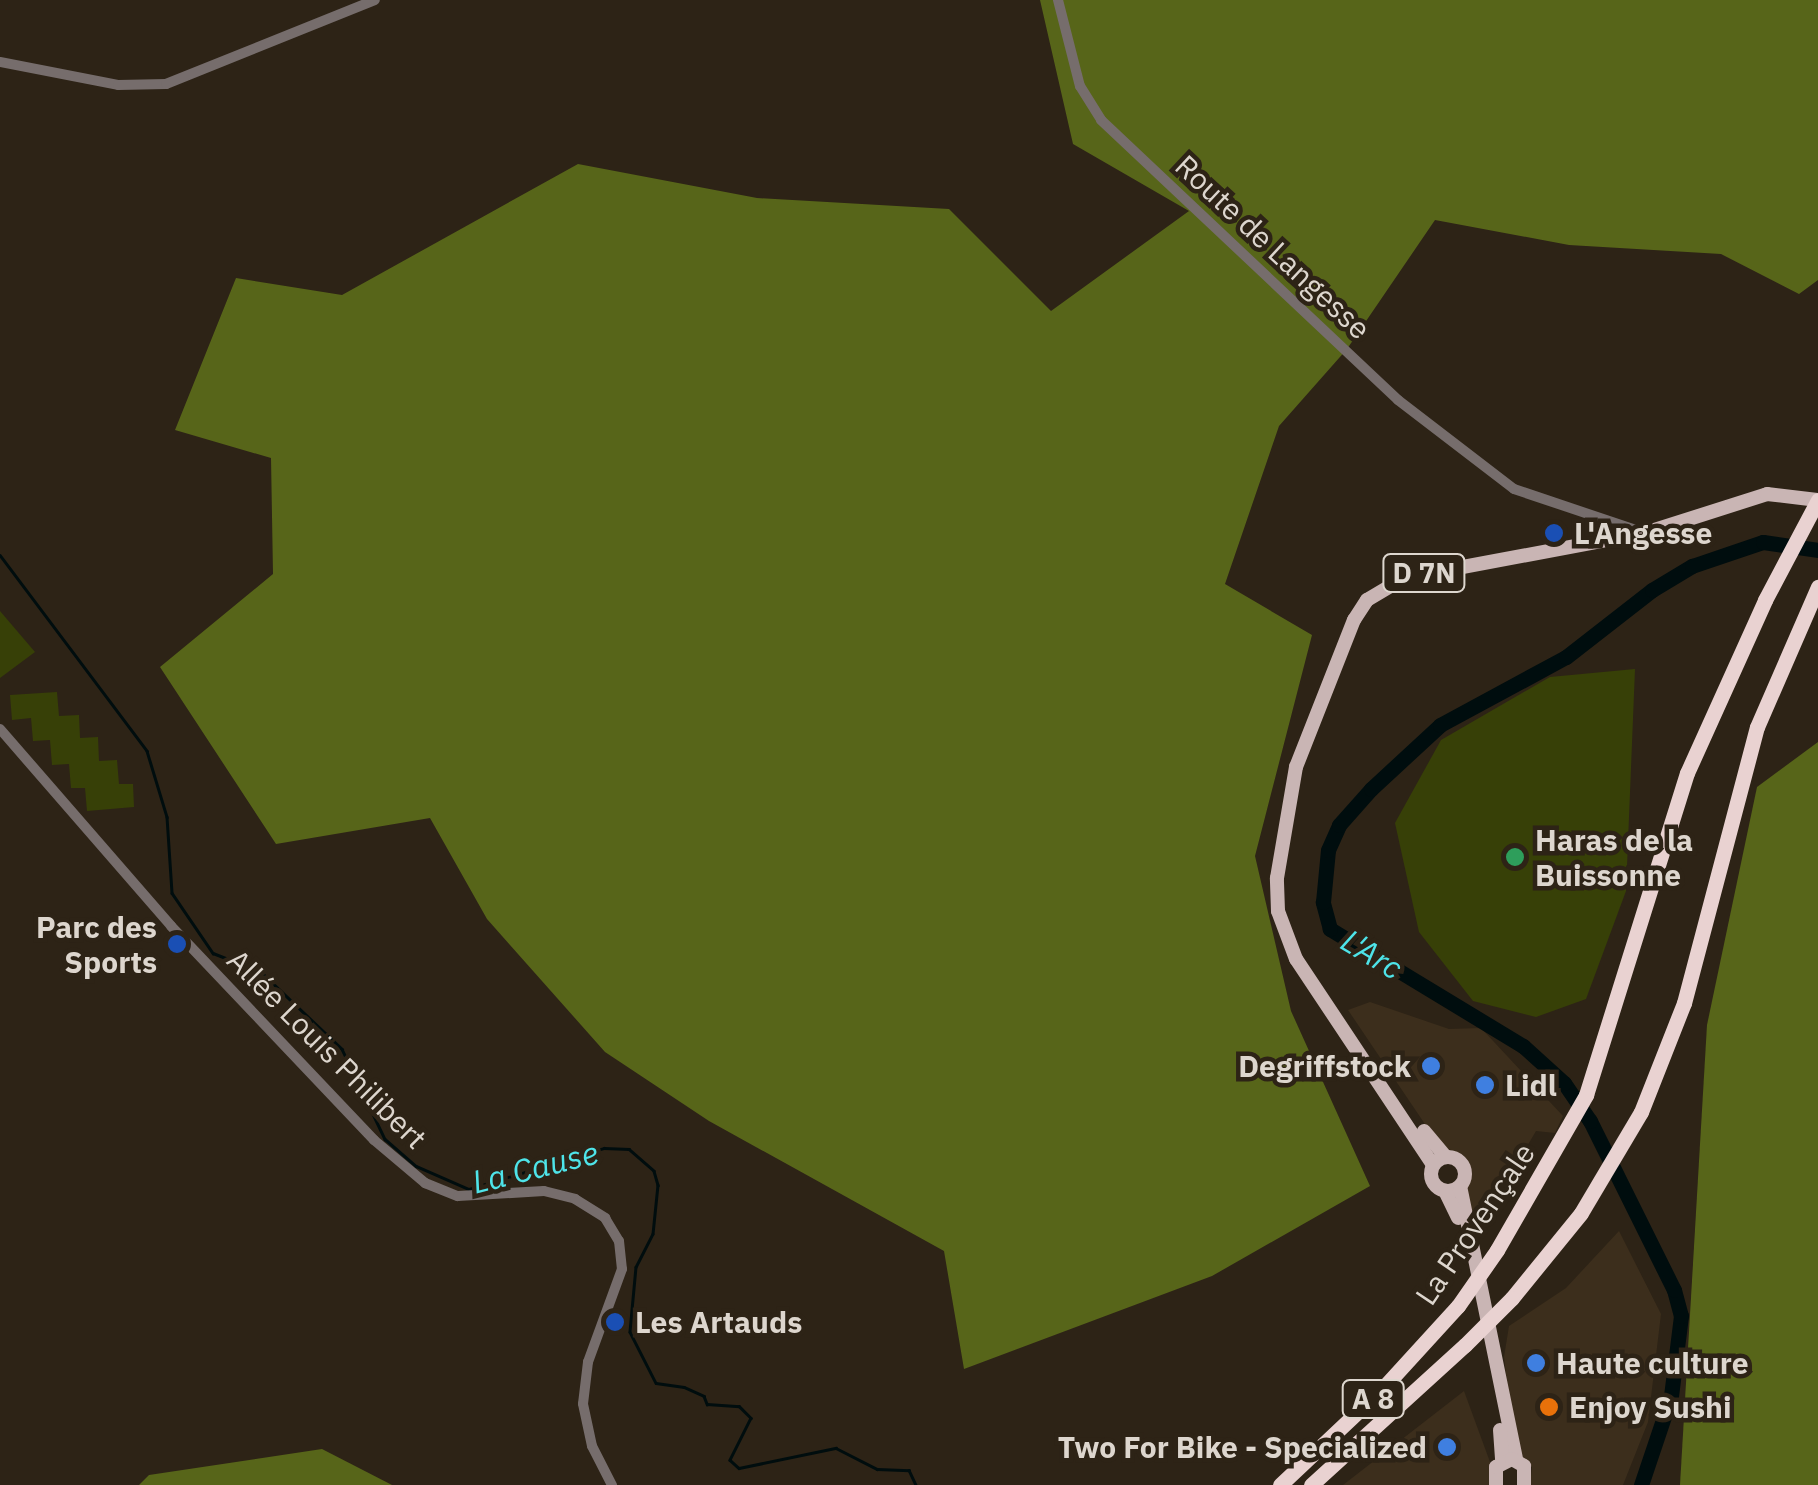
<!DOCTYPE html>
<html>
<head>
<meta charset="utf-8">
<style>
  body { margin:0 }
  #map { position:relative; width:1818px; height:1485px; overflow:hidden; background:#2d2316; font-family:"IBM Plex Sans",sans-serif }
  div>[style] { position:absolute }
  .built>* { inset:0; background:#3c2e1c }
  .green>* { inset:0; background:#374007 }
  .forest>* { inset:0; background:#576519 }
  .stream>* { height:2.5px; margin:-1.25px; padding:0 1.25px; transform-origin:1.25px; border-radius:1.25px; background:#000d0e }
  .river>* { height:15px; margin:-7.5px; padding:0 7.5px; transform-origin:7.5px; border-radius:7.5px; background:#000d0e }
  .minor>* { height:10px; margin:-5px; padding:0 5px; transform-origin:5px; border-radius:5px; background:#766d6c }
  .major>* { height:14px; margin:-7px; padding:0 7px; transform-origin:7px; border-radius:7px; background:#c9b5b4 }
  .major>.ring { margin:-7px; padding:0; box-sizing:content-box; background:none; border:14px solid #c9b5b4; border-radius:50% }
  .highway>* { height:15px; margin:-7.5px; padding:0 7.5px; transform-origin:7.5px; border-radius:7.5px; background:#e9d2d1 }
  .highway-bridge>* { height:15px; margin:-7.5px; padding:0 7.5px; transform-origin:7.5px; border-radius:7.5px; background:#e9d2d1 }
  .dots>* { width:28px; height:28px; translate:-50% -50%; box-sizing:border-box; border:5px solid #2d2316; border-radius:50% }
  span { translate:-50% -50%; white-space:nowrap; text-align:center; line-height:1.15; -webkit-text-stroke:9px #2d2316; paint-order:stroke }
  .shield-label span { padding:2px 8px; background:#2d2316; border:2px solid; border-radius:8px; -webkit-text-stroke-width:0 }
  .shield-label { font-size:28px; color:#ddd6ce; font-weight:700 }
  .street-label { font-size:30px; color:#ddd6ce }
  .poi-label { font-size:30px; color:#ddd6ce; font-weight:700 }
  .left { translate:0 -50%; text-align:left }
  .right { translate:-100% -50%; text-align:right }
  .water-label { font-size:32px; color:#4ee4e9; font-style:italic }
</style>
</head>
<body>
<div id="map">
  <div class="built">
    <i style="clip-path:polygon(1370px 1002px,1449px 1029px,1481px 1028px,1563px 1116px,1555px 1133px,1536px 1131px,1485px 1218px,1468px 1212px,1464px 1193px,1470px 1181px,1458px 1153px,1439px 1145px,1348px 1010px)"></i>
    <i style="clip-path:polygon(1619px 1231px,1661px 1314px,1648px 1422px,1623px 1485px,1530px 1485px,1532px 1467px,1518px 1454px,1513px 1434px,1504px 1357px,1509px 1326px,1566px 1288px)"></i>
    <i style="clip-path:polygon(1464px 1391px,1490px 1462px,1492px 1485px,1343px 1485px)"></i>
  </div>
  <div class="green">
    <i style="clip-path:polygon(0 611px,35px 652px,0 678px)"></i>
    <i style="clip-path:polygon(1635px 669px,1626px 891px,1586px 999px,1536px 1017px,1473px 1001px,1419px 932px,1395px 823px,1441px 740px,1550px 677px)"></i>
    <i style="clip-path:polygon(57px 692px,59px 716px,79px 715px,80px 738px,98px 737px,99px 761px,117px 760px,119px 784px,133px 784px,134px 807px,87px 811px,85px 788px,71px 788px,69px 764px,52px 765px,50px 740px,33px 741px,31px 718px,12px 720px,10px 695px)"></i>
  </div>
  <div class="forest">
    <i style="clip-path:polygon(1040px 0,1818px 0,1818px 280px,1799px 294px,1721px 254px,1569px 245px,1435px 220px,1347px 349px,1279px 426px,1225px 584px,1312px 635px,1255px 856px,1291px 1011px,1370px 1186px,1212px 1276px,964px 1369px,944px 1251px,709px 1121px,605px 1052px,487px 919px,430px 818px,276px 844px,160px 667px,273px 574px,271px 458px,175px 430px,236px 278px,342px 295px,578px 164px,757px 198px,949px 209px,1051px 311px,1189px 211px,1073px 144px)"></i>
    <i style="clip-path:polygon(1818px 742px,1818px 1485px,1680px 1485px,1707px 1025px,1757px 787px)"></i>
    <i style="clip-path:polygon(322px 1449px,392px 1485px,139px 1485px,149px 1475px)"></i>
  </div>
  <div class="stream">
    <i style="left:0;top:555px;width:245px;rotate:53.1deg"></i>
    <i style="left:147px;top:751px;width:69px;rotate:73.1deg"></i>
    <i style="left:167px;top:817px;width:76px;rotate:86.2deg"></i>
    <i style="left:172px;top:893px;width:73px;rotate:55.7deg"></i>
    <i style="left:213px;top:953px;width:52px;rotate:21.6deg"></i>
    <i style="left:261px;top:972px;width:112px;rotate:43.5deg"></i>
    <i style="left:342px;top:1049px;width:100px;rotate:64.5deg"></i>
    <i style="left:385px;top:1139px;width:41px;rotate:41.1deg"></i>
    <i style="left:416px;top:1166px;width:58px;rotate:23.5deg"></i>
    <i style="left:469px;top:1189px;width:141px;rotate:-16.9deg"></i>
    <i style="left:604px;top:1148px;width:25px;rotate:2deg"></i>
    <i style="left:629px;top:1149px;width:33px;rotate:41deg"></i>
    <i style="left:654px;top:1171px;width:15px;rotate:74deg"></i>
    <i style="left:658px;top:1185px;width:49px;rotate:95.8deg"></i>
    <i style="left:653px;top:1234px;width:37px;rotate:117deg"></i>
    <i style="left:636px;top:1267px;width:65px;rotate:95.3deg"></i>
    <i style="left:630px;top:1332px;width:57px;rotate:63deg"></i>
    <i style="left:656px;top:1383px;width:28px;rotate:8deg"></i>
    <i style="left:684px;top:1387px;width:22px;rotate:24deg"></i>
    <i style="left:704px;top:1396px;width:9px;rotate:69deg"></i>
    <i style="left:707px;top:1404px;width:32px;rotate:4deg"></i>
    <i style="left:739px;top:1406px;width:17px;rotate:45deg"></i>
    <i style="left:751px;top:1418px;width:47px;rotate:116.6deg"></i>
    <i style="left:730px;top:1460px;width:12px;rotate:42deg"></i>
    <i style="left:739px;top:1468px;width:99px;rotate:-11.7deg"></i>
    <i style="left:836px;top:1448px;width:46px;rotate:27.1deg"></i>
    <i style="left:877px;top:1469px;width:32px;rotate:2deg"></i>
    <i style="left:909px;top:1470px;width:17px;rotate:65deg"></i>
  </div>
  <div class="river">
    <i style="left:1641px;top:1485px;width:94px;rotate:-71.4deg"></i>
    <i style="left:1671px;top:1396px;width:81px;rotate:-82.9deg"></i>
    <i style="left:1681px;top:1316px;width:27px;rotate:-105deg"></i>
    <i style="left:1674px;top:1290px;width:189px;rotate:-116.4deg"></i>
    <i style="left:1590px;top:1121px;width:46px;rotate:-124.4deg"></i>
    <i style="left:1564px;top:1083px;width:55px;rotate:-137.9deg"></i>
    <i style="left:1523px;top:1046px;width:226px;rotate:-148.8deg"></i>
    <i style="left:1330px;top:929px;width:28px;rotate:-105deg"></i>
    <i style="left:1323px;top:902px;width:52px;rotate:-84.5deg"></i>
    <i style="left:1328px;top:850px;width:27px;rotate:-66deg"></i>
    <i style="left:1339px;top:825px;width:48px;rotate:-48.4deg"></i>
    <i style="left:1371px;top:789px;width:94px;rotate:-42.8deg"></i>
    <i style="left:1440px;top:725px;width:143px;rotate:-28.4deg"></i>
    <i style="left:1566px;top:657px;width:109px;rotate:-37.9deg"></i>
    <i style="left:1652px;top:590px;width:47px;rotate:-31deg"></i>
    <i style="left:1692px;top:566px;width:75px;rotate:-18.7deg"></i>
    <i style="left:1763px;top:542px;width:56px;rotate:8.3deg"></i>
  </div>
  <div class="minor">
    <i style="left:1058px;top:0;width:89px;rotate:75.7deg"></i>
    <i style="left:1080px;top:86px;width:40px;rotate:58deg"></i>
    <i style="left:1101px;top:120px;width:408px;rotate:43.3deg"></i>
    <i style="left:1398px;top:400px;width:146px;rotate:37.5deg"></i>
    <i style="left:1514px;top:489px;width:135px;rotate:18.6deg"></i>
    <i style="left:0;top:62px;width:120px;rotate:11deg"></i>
    <i style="left:118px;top:85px;width:48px;rotate:-1.2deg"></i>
    <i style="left:166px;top:84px;width:225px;rotate:-21.9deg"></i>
    <i style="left:0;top:729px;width:261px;rotate:49deg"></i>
    <i style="left:171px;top:926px;width:295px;rotate:46.5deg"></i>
    <i style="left:374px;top:1140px;width:67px;rotate:40.1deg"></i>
    <i style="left:425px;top:1183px;width:35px;rotate:22deg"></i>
    <i style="left:458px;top:1196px;width:86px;rotate:-3.3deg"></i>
    <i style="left:544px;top:1191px;width:32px;rotate:14deg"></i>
    <i style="left:575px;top:1199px;width:36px;rotate:32deg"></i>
    <i style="left:605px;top:1218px;width:27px;rotate:59deg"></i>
    <i style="left:619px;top:1241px;width:28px;rotate:84deg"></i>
    <i style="left:622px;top:1269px;width:99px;rotate:110.1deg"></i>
    <i style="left:588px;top:1362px;width:42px;rotate:96.8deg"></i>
    <i style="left:583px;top:1404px;width:43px;rotate:77.9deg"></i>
    <i style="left:592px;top:1446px;width:44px;rotate:62.9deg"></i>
  </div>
  <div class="major">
    <i style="left:1424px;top:1131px;width:34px;rotate:50deg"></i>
    <i class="ring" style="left:1431px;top:1157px;width:20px;height:20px"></i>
    <i style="left:1433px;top:1165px;width:247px;rotate:-123.6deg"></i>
    <i style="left:1296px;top:959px;width:51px;rotate:-110.6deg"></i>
    <i style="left:1278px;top:911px;width:33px;rotate:-92deg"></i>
    <i style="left:1277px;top:878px;width:113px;rotate:-80.3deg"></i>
    <i style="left:1296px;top:767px;width:158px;rotate:-68.5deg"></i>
    <i style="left:1354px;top:620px;width:24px;rotate:-57deg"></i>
    <i style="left:1367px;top:600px;width:43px;rotate:-30.7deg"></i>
    <i style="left:1404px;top:578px;width:245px;rotate:-10.6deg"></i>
    <i style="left:1645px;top:533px;width:128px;rotate:-17.7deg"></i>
    <i style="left:1767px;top:494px;width:51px;rotate:6.7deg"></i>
    <i style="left:1460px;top:1186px;width:280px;rotate:78.4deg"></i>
    <i style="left:1445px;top:1191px;width:30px;rotate:64deg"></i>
    <i style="left:1500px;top:1430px;width:31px;rotate:86deg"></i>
    <i style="left:1496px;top:1485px;width:18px;rotate:-90deg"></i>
    <i style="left:1496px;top:1467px;width:18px;rotate:-27deg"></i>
    <i style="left:1512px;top:1459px;width:14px;rotate:30deg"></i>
    <i style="left:1524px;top:1466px;width:19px;rotate:90deg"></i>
  </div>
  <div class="highway">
    <i style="left:1497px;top:1250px;width:179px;rotate:-60.1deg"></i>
    <i style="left:1586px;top:1095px;width:337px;rotate:-72.6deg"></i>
    <i style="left:1687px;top:773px;width:190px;rotate:-65.7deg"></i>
    <i style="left:1512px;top:1298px;width:109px;rotate:-50.9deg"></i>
    <i style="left:1581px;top:1213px;width:117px;rotate:-59.3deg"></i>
    <i style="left:1641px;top:1112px;width:117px;rotate:-68.5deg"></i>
    <i style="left:1684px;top:1003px;width:285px;rotate:-75.2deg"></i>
    <i style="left:1757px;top:727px;width:153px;rotate:-66.5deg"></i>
    <i style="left:1280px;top:1485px;width:141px;rotate:-43.3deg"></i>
    <i style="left:1383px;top:1388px;width:111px;rotate:-47.6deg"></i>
    <i style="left:1311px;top:1485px;width:208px;rotate:-42.3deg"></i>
  </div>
  <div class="highway-bridge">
    <i style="left:1765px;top:600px;width:113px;rotate:-62.1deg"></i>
    <i style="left:1458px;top:1306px;width:68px;rotate:-55.1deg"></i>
    <i style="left:1465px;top:1345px;width:66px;rotate:-45deg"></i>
  </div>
  <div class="dots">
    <i style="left:1554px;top:533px;background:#1a4fb4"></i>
    <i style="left:1515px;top:857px;background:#2e9e5b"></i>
    <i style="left:177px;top:944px;background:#1a4fb4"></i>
    <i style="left:1431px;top:1066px;background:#3f7fe0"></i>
    <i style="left:1485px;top:1085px;background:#3f7fe0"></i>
    <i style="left:615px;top:1322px;background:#1a4fb4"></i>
    <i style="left:1536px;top:1363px;background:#3f7fe0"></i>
    <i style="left:1549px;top:1407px;background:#e8710a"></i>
    <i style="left:1447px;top:1447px;background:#3f7fe0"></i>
  </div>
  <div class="shield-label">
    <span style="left:1424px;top:573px">D 7N</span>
    <span style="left:1373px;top:1399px">A 8</span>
  </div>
  <div class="street-label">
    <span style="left:1273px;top:247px;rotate:43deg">Route de Langesse</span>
    <span style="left:327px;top:1049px;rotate:45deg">Allée Louis Philibert</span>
    <span style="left:1475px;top:1224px;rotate:-56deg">La Provençale</span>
  </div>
  <div class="poi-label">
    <span class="left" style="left:1574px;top:533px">L'Angesse</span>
    <span class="left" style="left:1535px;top:857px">Haras de la<br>Buissonne</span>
    <span class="right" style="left:157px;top:944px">Parc des<br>Sports</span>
    <span class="right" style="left:1411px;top:1066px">Degriffstock</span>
    <span class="left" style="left:1505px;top:1085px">Lidl</span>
    <span class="left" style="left:635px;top:1322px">Les Artauds</span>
    <span class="left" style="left:1556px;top:1363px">Haute culture</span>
    <span class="left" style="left:1569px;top:1407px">Enjoy Sushi</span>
    <span class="right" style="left:1427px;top:1447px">Two For Bike - Specialized</span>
  </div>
  <div class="water-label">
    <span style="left:1372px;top:954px;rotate:31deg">L'Arc</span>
    <span style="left:535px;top:1167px;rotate:-14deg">La Cause</span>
  </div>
</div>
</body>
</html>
